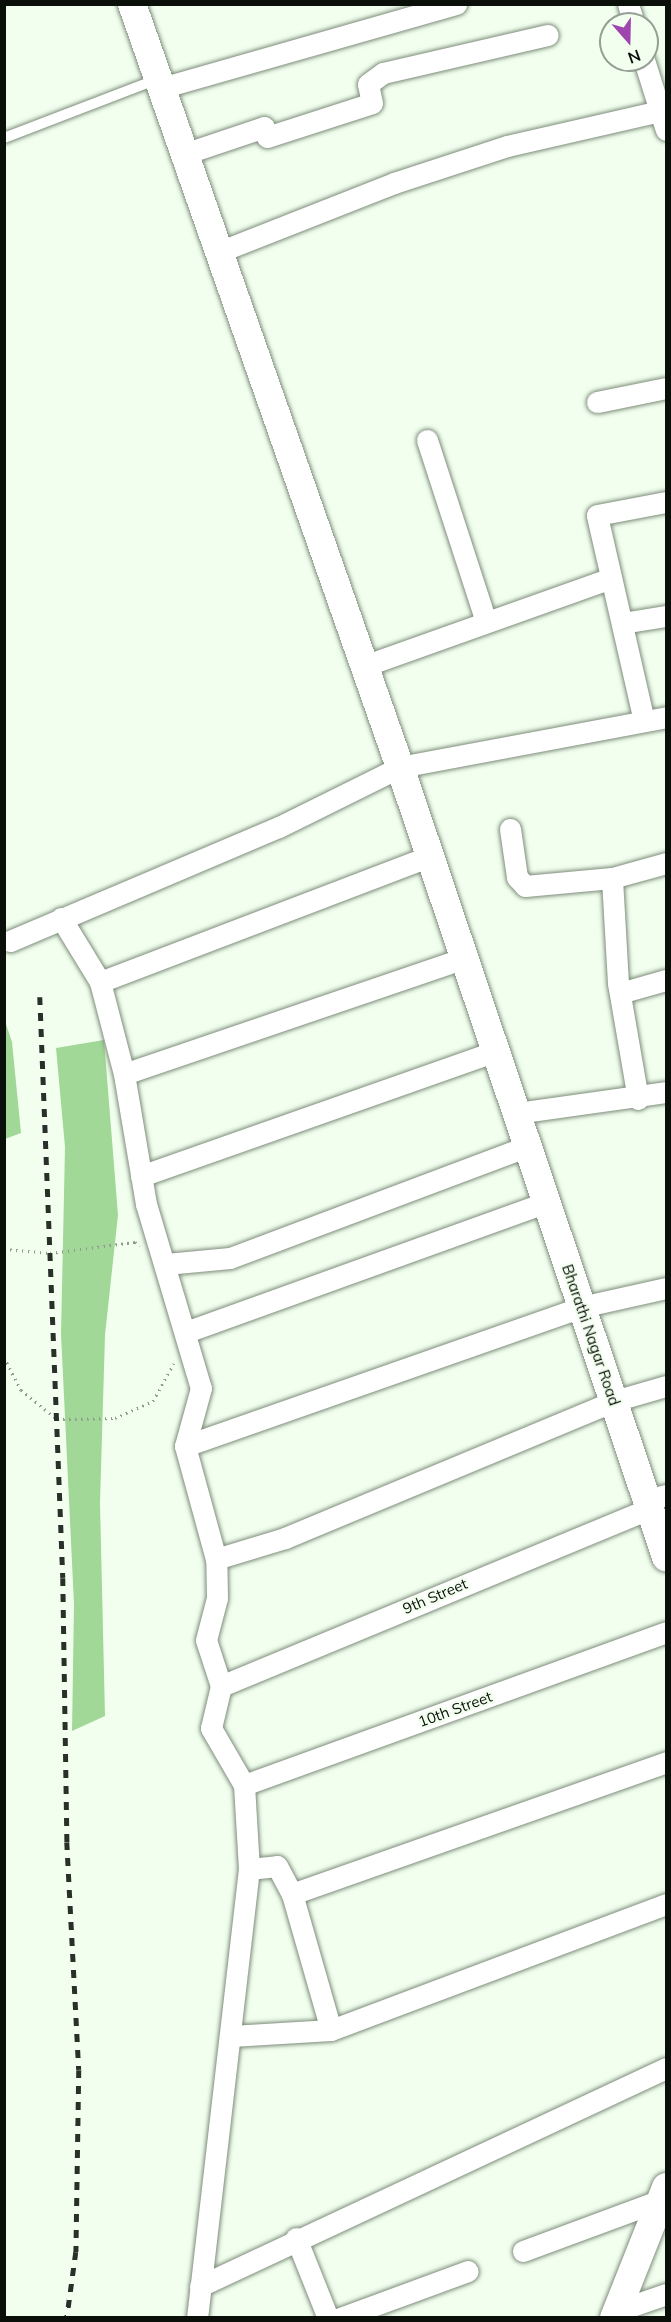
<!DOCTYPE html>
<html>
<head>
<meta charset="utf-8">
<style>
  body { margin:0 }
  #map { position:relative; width:671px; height:2322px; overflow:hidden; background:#f2ffef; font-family:Mulish,sans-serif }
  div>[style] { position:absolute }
  .water>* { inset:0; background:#a1d897 }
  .path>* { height:3px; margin-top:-1.5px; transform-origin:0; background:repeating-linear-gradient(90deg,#909a8e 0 1.5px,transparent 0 6px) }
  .roads { filter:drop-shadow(0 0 2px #7e8d7b) drop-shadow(0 0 2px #7e8d7b) }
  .lane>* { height:10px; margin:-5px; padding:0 5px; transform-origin:5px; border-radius:5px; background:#fff }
  .street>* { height:21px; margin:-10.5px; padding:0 10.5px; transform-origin:10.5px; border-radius:10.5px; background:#fff }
  .secondary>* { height:28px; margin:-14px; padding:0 14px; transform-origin:14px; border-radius:14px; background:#fff }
  .rail>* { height:4.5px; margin-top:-2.25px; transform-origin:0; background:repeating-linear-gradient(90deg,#2a3029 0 8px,transparent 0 16px) }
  span { translate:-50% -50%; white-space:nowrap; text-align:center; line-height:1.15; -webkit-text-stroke:4.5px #f2ffef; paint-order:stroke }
  .street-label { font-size:15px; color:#0a0f09 }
  .frame { position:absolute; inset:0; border:6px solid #0a0f09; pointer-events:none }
  .north { position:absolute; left:599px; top:12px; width:60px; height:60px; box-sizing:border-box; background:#f2ffef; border:2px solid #959f93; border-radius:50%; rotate:160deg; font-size:16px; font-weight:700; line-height:24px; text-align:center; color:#0a0f09 }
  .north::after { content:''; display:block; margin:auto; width:21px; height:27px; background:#9f45b0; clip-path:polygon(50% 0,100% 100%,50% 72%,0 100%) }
</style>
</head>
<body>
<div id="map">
  <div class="water">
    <i style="clip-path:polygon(4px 1018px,12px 1042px,21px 1133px,5px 1139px)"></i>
    <i style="clip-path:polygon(104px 1040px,118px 1215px,105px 1335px,100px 1503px,105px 1716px,72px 1731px,74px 1604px,61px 1334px,65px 1147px,56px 1048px)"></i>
  </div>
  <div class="path">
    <i style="left:4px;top:1249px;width:46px;rotate:5deg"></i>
    <i style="left:50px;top:1253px;width:86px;rotate:-7.4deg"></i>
    <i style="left:135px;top:1242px;width:6px;rotate:39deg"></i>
    <i style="left:4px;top:1357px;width:37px;rotate:63deg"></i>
    <i style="left:21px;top:1390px;width:46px;rotate:38.9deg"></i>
    <i style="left:57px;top:1419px;width:58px;rotate:-1deg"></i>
    <i style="left:115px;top:1418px;width:42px;rotate:-24.1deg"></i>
    <i style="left:153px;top:1401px;width:43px;rotate:-61.1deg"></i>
  </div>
  <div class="roads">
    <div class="lane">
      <i style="left:4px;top:138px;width:165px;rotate:-21deg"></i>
    </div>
    <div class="street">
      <i style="left:628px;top:4px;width:21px;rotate:73deg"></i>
      <i style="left:644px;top:60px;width:73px;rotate:72.6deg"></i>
      <i style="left:161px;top:88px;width:307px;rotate:-15.9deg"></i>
      <i style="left:184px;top:154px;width:84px;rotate:-18.6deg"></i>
      <i style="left:264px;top:127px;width:10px;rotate:73deg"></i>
      <i style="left:267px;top:137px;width:110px;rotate:-17.9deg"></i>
      <i style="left:372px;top:103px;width:19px;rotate:-102deg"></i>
      <i style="left:368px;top:84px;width:19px;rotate:-36deg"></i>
      <i style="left:383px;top:73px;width:169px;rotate:-13deg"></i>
      <i style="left:219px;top:252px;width:188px;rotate:-21.5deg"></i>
      <i style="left:394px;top:183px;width:119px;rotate:-18.1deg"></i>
      <i style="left:507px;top:146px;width:157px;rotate:-12.9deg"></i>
      <i style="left:597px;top:402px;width:70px;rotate:-11.5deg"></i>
      <i style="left:427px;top:440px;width:191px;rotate:72deg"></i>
      <i style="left:622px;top:623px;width:45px;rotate:-9deg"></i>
      <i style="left:364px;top:666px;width:262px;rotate:-19.6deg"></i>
      <i style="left:644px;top:721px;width:211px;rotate:-102.9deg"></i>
      <i style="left:597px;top:515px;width:70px;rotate:-10.7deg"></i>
      <i style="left:510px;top:829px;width:49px;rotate:81.7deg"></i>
      <i style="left:517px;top:877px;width:12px;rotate:48deg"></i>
      <i style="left:525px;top:886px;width:87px;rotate:-5.3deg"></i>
      <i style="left:61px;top:918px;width:75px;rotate:58.6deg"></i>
      <i style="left:100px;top:982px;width:95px;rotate:75.4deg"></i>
      <i style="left:124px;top:1074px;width:132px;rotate:80.4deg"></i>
      <i style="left:146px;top:1204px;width:192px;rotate:73.4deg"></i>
      <i style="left:201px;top:1388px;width:60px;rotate:105.4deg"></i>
      <i style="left:185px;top:1446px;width:117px;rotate:74.7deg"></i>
      <i style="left:216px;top:1559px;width:72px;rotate:-16.9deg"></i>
      <i style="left:285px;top:1538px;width:356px;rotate:-22.6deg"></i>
      <i style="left:614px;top:1401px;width:54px;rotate:-16.1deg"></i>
      <i style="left:10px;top:941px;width:292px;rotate:-23deg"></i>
      <i style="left:279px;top:827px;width:135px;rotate:-26.4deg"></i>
      <i style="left:400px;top:767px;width:271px;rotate:-10.6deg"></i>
      <i style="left:100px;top:982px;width:353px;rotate:-20.9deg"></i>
      <i style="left:620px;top:993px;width:48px;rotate:-15.8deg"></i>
      <i style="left:124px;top:1074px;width:359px;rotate:-18.8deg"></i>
      <i style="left:638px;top:1099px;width:118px;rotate:-99.8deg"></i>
      <i style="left:618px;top:983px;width:105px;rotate:-93.3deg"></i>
      <i style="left:612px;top:878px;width:56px;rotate:-15.5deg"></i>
      <i style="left:517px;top:1113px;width:150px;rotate:-8deg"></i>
      <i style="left:141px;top:1176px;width:376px;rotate:-19.4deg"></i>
      <i style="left:166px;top:1264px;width:64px;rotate:-5.4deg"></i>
      <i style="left:230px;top:1258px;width:318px;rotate:-20.6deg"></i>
      <i style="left:186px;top:1332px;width:384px;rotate:-19.8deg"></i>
      <i style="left:185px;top:1446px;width:420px;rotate:-19.3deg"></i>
      <i style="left:581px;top:1307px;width:87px;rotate:-12.6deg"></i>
      <i style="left:647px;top:1500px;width:20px;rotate:-15deg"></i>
      <i style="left:221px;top:1686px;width:464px;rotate:-22.5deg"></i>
      <i style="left:244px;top:1785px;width:449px;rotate:-19.9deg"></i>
      <i style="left:249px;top:1869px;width:28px;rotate:-6deg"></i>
      <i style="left:277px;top:1866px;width:32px;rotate:62deg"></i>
      <i style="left:292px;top:1894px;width:141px;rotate:74deg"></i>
      <i style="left:292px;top:1894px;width:397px;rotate:-19.4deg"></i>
      <i style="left:231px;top:2036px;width:100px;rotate:-3.4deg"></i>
      <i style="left:331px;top:2030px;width:358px;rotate:-20.6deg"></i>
      <i style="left:296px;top:2238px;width:86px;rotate:68.2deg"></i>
      <i style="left:523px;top:2251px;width:153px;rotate:-20.3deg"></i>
      <i style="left:200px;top:2286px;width:514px;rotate:-25.07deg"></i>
      <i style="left:617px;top:2311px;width:52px;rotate:-19.1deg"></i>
      <i style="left:197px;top:2318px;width:452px;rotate:-83.4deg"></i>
      <i style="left:249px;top:1869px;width:84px;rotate:-93.4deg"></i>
      <i style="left:244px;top:1785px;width:66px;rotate:-120.1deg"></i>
      <i style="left:211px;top:1728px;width:43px;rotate:-76.6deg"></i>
      <i style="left:221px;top:1686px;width:48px;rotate:-108.1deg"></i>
      <i style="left:206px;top:1640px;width:43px;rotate:-75.3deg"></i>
      <i style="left:217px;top:1598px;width:39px;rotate:-91deg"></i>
      <i style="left:340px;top:2318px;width:136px;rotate:-20.2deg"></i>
    </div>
    <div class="secondary">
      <i style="left:132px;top:4px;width:809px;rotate:70.65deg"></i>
      <i style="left:400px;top:767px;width:834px;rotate:71.39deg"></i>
      <i style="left:614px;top:2318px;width:141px;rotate:-68.3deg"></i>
    </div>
  </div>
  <div class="rail">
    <i style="left:40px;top:997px;width:581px;rotate:87.73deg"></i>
    <i style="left:63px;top:1578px;width:264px;rotate:89.1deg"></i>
    <i style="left:67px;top:1842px;width:228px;rotate:87deg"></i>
    <i style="left:79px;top:2070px;width:182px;rotate:90.9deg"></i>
    <i style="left:76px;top:2252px;width:67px;rotate:97.8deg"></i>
  </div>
  <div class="street-label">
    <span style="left:591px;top:1335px;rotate:71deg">Bharathi Nagar Road</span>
    <span style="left:435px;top:1596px;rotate:-23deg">9th Street</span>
    <span style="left:455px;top:1709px;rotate:-20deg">10th Street</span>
  </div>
  <div class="frame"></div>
  <div class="north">N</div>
</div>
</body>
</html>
